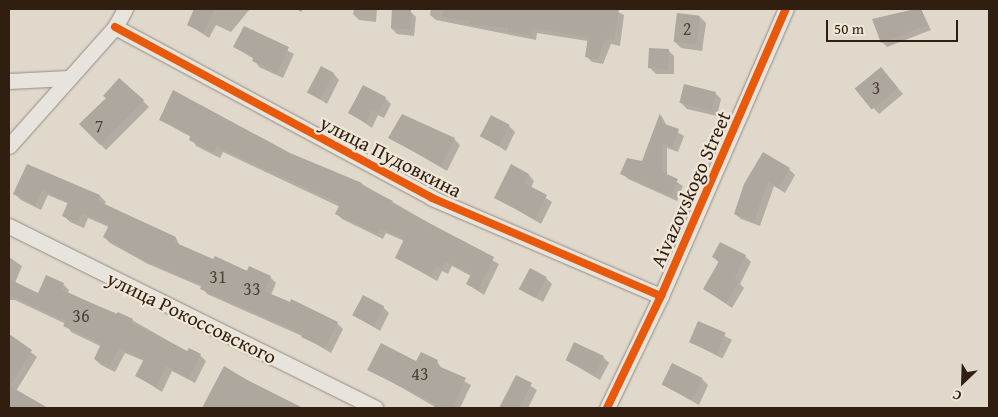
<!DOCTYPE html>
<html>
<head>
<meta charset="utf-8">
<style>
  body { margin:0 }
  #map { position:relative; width:998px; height:417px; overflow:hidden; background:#e0d8cb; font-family:"Gentium Book Plus",serif }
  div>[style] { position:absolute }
  .shadow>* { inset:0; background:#0003; transform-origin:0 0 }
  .building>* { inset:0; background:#aea79e; transform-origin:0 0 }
  .roads { filter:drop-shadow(0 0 1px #938c83) drop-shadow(0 0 1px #938c83) }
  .street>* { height:15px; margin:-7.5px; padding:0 7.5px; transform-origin:7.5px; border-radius:7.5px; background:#e7e3dd }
  .cycleway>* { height:8px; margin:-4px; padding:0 4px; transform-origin:4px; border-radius:4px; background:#e8590c }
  span { translate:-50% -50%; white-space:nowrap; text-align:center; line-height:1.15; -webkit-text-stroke:4.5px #f0e7d8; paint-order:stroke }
  .number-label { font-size:18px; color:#504134 }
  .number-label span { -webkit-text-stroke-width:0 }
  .street-label { font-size:20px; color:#301f11 }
  .frame { position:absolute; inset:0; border:10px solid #301f11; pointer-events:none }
  .north { position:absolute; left:938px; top:357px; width:50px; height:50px; -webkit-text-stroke:4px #f0e7d8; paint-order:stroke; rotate:204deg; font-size:14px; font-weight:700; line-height:20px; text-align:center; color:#301f11 }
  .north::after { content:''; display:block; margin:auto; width:18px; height:22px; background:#301f11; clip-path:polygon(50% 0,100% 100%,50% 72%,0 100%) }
  .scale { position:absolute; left:826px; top:20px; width:132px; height:22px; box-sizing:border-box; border:2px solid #301f11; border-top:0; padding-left:6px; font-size:15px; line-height:18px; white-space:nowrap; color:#301f11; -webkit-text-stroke:4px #f0e7d8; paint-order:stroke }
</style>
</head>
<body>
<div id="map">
  <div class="shadow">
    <i style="clip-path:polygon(196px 9px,250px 9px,231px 32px,216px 25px,209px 38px,188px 24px)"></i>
    <i style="clip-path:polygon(296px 9px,303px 9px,301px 12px)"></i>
    <i style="clip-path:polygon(354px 9px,377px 9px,376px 22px,359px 20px,353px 14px)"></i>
    <i style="clip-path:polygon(393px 9px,410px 11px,416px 17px,414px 36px,397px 34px,391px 28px)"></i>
    <i style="clip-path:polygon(431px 9px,612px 9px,624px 15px,620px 46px,611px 44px,603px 64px,592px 62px,586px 56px,588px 41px,537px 33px,536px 40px,436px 20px,430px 15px)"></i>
    <i style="clip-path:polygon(921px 9px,931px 30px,887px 47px,882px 42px,873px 20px)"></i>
    <i style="clip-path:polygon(700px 17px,706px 23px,702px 51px,681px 48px,675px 42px)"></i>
    <i style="clip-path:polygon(244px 27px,294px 54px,283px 78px,259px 67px,254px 59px,234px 47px)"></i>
    <i style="clip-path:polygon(668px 50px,674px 56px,674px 74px,656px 74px,650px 68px)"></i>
    <i style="clip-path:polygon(334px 74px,339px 80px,327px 104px,309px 92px)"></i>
    <i style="clip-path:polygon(886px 74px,903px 94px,879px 114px,856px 89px)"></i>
    <i style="clip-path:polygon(715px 93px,721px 99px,717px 116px,687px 109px,681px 103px)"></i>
    <i style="clip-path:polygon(385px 98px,391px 104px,384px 118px,378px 115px,372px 128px,350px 113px)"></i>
    <i style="clip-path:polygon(107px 99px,143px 101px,149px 107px,106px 150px,81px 124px)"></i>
    <i style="clip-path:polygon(661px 115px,667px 126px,684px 136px,678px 152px,667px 148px,667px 176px,683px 186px,677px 201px,628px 179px,622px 173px,643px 162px)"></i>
    <i style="clip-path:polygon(160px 120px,289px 154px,362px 184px,499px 264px,484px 295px,467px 284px,471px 276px,452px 266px,448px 274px,442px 271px,437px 281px,396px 258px,404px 241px,386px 233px,383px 239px,342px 219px,337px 214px,340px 207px,223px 152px,220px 158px,196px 146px,191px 137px)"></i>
    <i style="clip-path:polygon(509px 126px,515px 132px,506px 151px,482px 136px)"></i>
    <i style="clip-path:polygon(390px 138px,454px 139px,460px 145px,447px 171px)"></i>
    <i style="clip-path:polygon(28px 165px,100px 196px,106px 202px,104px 205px,176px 238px,180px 246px,214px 261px,270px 277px,276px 283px,271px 295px,337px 323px,343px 329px,331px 353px,302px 336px,207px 294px,202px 287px,148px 264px,110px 243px,104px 237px,109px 227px,88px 218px,84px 228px,70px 222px,64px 216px,69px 204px,48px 195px,41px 210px,21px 200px,15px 194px)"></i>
    <i style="clip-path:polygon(511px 166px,529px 175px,534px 181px,531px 188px,552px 202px,541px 224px,495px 197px)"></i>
    <i style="clip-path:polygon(789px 169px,795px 175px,785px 193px,774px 186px,760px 226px,741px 219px,735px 214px,746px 184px)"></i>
    <i style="clip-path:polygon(745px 256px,751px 262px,740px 284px,744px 288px,732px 308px,704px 289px,719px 263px,714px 257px)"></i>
    <i style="clip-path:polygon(9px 257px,22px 266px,15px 283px,38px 294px,63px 284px,69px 290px,68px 293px,132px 320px,188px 352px,200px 355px,206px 361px,195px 383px,172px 371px,162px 392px,137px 376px,144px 361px,125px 353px,115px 372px,101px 365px,95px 359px,102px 347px,71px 332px,66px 324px,15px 300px,9px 300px)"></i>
    <i style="clip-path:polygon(546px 278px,552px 284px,543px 302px,520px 289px)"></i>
    <i style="clip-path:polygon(383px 307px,389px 313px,380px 331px,354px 315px)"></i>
    <i style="left:699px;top:323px;width:37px;height:21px;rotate:27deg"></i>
    <i style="clip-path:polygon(15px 340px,37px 357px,16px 391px,46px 408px,9px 408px,9px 350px)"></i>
    <i style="clip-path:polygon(603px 357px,609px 363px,600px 380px,566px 360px)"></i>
    <i style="clip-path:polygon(437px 361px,442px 369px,471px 385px,460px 408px,437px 408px,369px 369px)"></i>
    <i style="clip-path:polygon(224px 368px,302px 408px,203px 408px)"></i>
    <i style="clip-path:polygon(517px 377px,537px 390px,528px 408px,500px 408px)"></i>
    <i style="clip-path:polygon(702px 379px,708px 385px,699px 405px,663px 385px)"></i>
  </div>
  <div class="building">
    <i style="clip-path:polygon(194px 9px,215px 9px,203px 33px,187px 25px)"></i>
    <i style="left:392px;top:9px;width:19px;height:19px;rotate:3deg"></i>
    <i style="clip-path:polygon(443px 9px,619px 9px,614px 40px,605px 39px,598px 59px,585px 57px,588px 37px,532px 28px,531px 35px,508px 32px,508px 28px,469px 24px,470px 21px,442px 17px)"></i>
    <i style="clip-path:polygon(915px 9px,921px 9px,927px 25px,881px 43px,872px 19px)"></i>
    <i style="left:677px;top:13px;width:23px;height:29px;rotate:7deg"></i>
    <i style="clip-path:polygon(244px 26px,289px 47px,277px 73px,252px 61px,254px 57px,233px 47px)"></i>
    <i style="left:649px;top:48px;width:20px;height:20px;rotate:3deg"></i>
    <i style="left:321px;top:66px;width:15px;height:30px;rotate:28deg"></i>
    <i style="left:881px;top:67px;width:27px;height:34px;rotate:51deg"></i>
    <i style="clip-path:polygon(119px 78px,144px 100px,100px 145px,79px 124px,106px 98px,103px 96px)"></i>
    <i style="left:684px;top:84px;width:33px;height:19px;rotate:14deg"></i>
    <i style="clip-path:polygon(363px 85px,386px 97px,378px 113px,372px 110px,366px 123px,348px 113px)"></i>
    <i style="clip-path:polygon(173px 90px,290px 153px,362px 183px,361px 185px,393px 201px,391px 203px,494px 257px,478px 290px,466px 284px,471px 274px,445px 261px,442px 269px,436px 266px,431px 276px,395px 258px,404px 239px,380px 228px,377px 234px,335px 214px,340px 204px,330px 199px,217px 147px,214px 153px,189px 140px,191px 135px,159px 120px)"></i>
    <i style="clip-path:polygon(660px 113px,662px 123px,679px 129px,672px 147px,662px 144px,662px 172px,678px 179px,671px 196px,620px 174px,627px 158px,642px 161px)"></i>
    <i style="clip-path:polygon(402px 114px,455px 138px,441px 166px,388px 138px)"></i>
    <i style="left:491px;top:115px;width:21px;height:24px;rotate:28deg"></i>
    <i style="clip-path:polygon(763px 152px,790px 168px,778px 188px,768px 181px,754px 221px,734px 214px,744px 184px)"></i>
    <i style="clip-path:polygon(27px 164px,100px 195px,98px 201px,176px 237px,174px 242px,213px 259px,215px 256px,247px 271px,249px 266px,271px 276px,264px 291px,290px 302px,291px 299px,338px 322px,325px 348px,301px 337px,303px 334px,200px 289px,202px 285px,141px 259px,103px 237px,109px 225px,82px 213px,77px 223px,62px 216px,68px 202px,42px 190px,35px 205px,13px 194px)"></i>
    <i style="clip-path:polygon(511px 164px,529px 174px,524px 183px,547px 195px,535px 219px,494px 198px)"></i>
    <i style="clip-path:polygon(720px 242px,746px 255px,734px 278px,739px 281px,726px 303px,703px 289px,719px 261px,712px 257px)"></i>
    <i style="left:530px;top:268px;width:19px;height:24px;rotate:28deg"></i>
    <i style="clip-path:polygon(46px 275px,64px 283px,61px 289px,116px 315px,118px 312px,133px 319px,132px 323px,187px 351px,189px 348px,201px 354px,189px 378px,166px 366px,156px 387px,135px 376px,144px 359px,119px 348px,109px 367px,94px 359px,101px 344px,63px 326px,66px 321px,9px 295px,9px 279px,38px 293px)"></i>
    <i style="left:363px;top:295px;width:24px;height:23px;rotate:28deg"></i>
    <i style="left:698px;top:321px;width:30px;height:23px;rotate:23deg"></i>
    <i style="clip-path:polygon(9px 334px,32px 350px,10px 386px,48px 408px,9px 408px)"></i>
    <i style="left:574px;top:342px;width:33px;height:20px;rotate:25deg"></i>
    <i style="clip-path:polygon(381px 343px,416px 361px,421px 352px,438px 360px,436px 365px,466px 378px,452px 408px,433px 408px,436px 404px,367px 370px)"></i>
    <i style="left:672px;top:363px;width:34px;height:24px;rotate:26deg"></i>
    <i style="clip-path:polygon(224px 366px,247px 380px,303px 408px,202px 408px)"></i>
    <i style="clip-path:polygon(516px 375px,532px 383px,519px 408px,499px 408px)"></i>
  </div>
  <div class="roads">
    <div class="street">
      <i style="left:115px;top:27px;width:360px;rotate:28.3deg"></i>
      <i style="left:432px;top:198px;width:249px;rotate:23.2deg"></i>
      <i style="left:9px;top:81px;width:59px;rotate:-2.9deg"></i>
      <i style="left:9px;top:146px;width:159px;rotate:-48.3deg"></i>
      <i style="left:115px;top:27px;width:21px;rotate:-61deg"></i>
      <i style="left:9px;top:226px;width:409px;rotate:26.4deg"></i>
      <i style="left:607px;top:408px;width:124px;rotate:-64.3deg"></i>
      <i style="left:661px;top:296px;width:313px;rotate:-66.5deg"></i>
    </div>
  </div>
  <div class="cycleway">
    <i style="left:115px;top:27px;width:360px;rotate:28.3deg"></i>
    <i style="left:432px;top:198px;width:249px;rotate:23.2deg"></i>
    <i style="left:607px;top:408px;width:124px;rotate:-64.3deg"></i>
    <i style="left:661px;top:296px;width:313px;rotate:-66.5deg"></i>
  </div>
  <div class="number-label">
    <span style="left:687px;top:29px">2</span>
    <span style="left:876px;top:88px">3</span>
    <span style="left:99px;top:126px">7</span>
    <span style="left:218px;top:277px">31</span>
    <span style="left:252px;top:289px">33</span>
    <span style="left:81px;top:316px">36</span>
    <span style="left:420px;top:374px">43</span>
  </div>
  <div class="street-label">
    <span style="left:391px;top:156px;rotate:27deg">улица Пудовкина</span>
    <span style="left:690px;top:189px;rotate:-66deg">Aivazovskogo Street</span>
    <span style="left:192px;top:317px;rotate:26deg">улица Рокоссовского</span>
  </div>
  <div class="frame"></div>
  <div class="north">С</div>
  <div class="scale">50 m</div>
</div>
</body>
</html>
